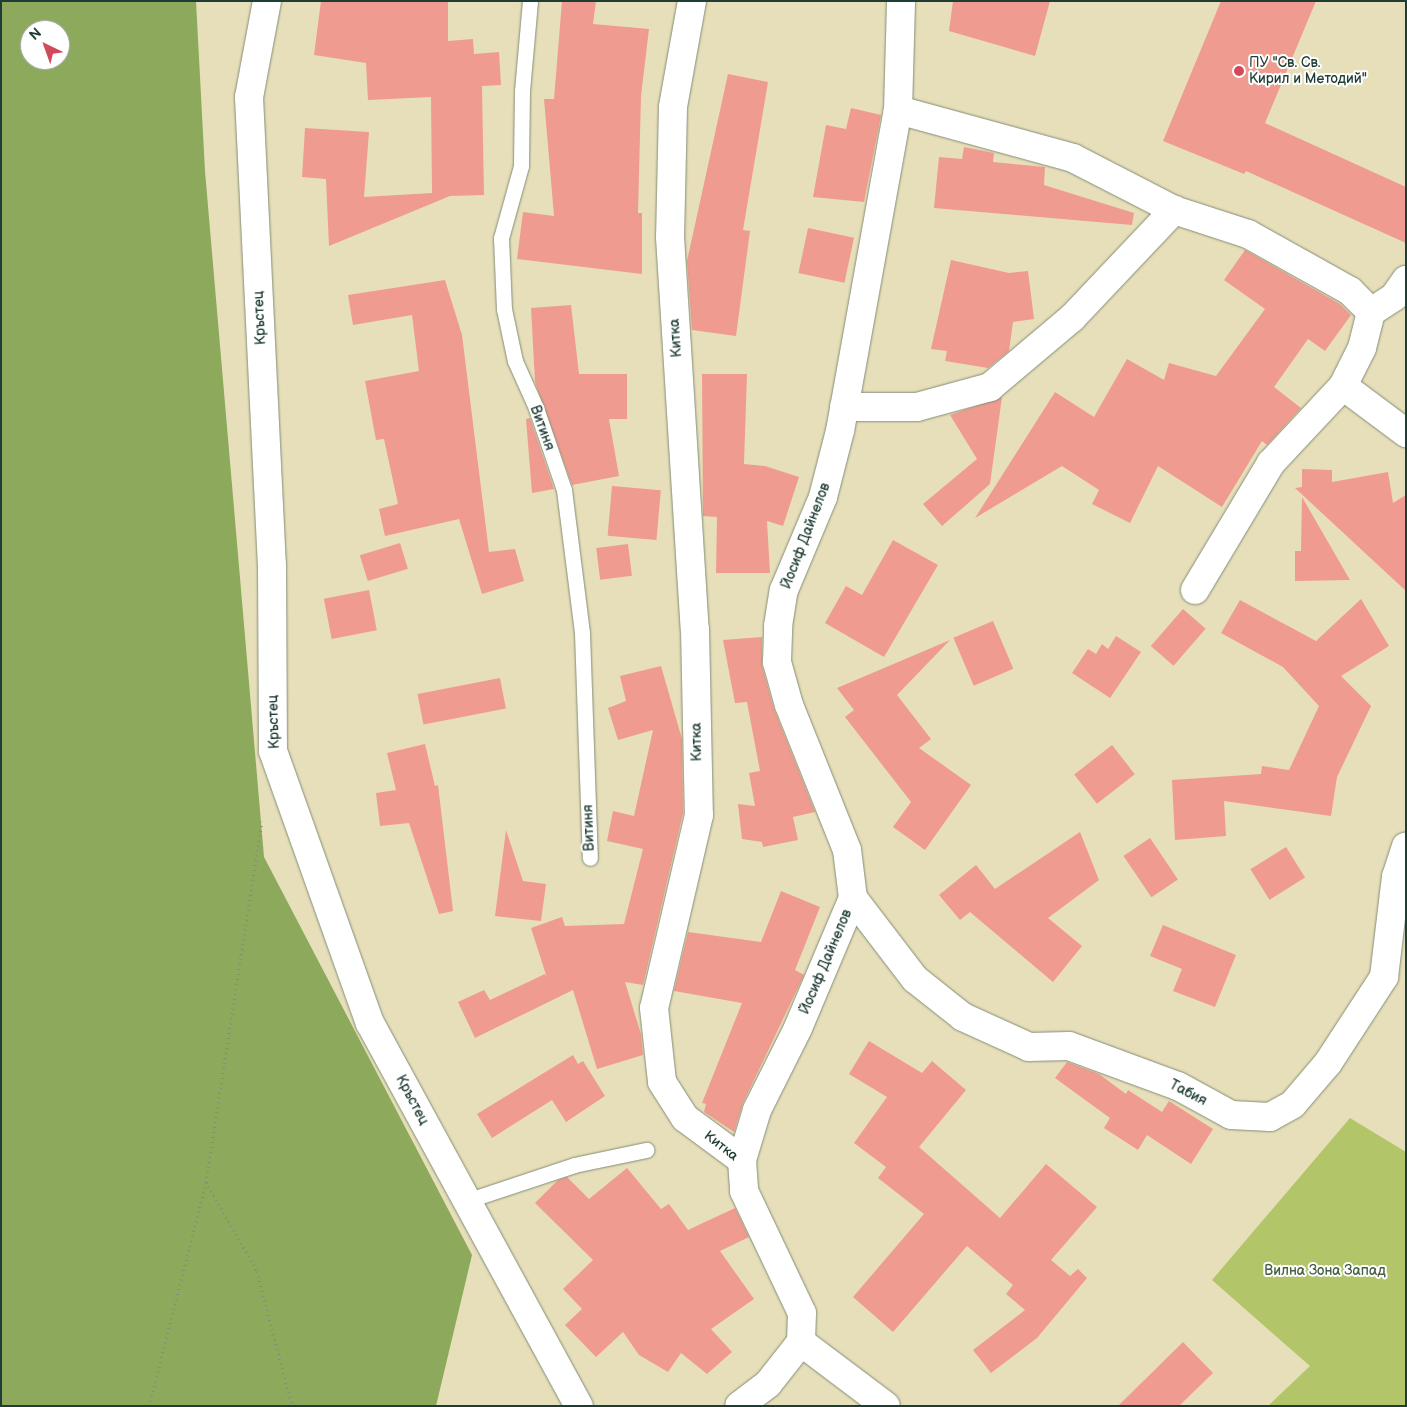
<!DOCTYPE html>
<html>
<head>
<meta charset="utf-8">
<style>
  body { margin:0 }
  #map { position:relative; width:1407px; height:1407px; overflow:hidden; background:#e7dfba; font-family:"Balsamiq Sans",sans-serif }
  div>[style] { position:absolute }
  .green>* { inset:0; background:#b2c568 }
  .forest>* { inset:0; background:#8daa5c }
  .building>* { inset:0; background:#f09b8f; transform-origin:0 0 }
  .path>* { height:3px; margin-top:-1.5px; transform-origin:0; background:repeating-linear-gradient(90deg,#838e77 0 1px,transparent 0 5px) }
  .roads { filter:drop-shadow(0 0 1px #838e77) drop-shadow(0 0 1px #838e77) }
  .service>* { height:15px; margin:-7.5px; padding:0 7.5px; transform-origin:7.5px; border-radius:7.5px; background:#fff }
  .minor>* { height:28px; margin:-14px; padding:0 14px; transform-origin:14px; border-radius:14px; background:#fff }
  .tertiary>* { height:28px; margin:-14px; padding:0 14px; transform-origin:14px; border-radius:14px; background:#fff }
  .dots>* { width:14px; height:14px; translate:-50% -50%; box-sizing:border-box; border:2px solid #fff; border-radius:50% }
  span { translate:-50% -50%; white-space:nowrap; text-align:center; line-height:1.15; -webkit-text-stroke:4px #fff; paint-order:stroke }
  .poi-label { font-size:14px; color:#1f3d34 }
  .left { translate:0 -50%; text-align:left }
  .street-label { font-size:14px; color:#1f3d34 }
  .park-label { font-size:14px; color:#445f41 }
  .frame { position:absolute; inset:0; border:2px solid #1f3d34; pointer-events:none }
  .north { position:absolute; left:20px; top:20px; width:50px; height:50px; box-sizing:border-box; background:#fff; border:1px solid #a5b1ae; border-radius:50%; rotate:318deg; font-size:14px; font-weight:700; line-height:20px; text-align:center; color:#1f3d34 }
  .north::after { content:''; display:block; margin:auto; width:18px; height:22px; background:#d1495b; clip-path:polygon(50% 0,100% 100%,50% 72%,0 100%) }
</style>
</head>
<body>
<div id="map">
  <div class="green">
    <i style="clip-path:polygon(1350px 1118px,1406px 1152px,1406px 1406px,1268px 1406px,1310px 1366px,1212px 1280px)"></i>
  </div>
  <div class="forest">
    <i style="clip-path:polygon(evenodd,1px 1px,196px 1px,205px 171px,264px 857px,472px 1255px,436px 1406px,1px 1406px,1px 1px,30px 30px,60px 30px,60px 60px,30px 60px,30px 30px)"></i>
  </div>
  <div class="building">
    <i style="clip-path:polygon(321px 1px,448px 1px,448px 41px,473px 39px,474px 54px,499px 52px,501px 85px,482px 86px,484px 195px,450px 196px,329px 246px,326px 179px,302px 177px,305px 128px,369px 132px,364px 197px,432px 193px,431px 97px,368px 100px,366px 63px,314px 55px)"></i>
    <i style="clip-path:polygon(562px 1px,596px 1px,593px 24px,649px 29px,641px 96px,638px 213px,642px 213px,642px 274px,517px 259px,523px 212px,554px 216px,544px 99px,554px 99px)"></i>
    <i style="clip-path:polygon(953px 1px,1050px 1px,1035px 56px,949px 31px)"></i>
    <i style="clip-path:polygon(1221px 1px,1316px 1px,1265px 123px,1406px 187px,1406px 243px,1246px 171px,1244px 174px,1163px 141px)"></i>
    <i style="clip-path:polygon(728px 74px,768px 82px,743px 230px,750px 231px,736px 336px,692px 330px,687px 261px)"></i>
    <i style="clip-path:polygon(851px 108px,881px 115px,864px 202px,813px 197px,826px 125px,846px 129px)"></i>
    <i style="clip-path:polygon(964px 147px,994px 153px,993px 162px,1045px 167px,1044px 185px,1134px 213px,1132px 225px,934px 208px,939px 157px,962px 159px)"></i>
    <i style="left:808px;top:228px;width:47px;height:46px;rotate:12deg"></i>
    <i style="clip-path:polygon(1245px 250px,1340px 304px,1351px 315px,1325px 351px,1308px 339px,1274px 387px,1301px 408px,1267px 445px,1262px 441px,1222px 507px,1158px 466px,1130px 523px,1092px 504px,1099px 490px,1062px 466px,975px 518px,1055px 392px,1094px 417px,1127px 359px,1164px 380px,1169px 363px,1216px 376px,1265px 309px,1224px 280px)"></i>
    <i style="clip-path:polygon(951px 260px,1009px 273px,1028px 271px,1034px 319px,1013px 322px,1009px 351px,988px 368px,945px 361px,947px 351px,931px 349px)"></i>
    <i style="clip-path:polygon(445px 280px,462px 335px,489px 552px,515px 549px,524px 581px,482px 594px,459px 519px,385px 536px,379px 509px,398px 504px,384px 439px,376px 440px,365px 381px,419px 371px,412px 315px,353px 325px,348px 295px)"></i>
    <i style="clip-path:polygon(571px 305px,579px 374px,627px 374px,627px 419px,609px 419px,619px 476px,572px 485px,535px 382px,531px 308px)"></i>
    <i style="clip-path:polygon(702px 374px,747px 374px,744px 464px,765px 466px,799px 477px,783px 526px,767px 521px,770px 573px,716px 573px,717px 517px,703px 516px)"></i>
    <i style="clip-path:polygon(1002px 397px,990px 484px,942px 526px,923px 504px,977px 459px,950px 415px)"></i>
    <i style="clip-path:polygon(530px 418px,554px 489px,532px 493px,526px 419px)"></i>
    <i style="clip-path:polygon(1302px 469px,1332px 470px,1332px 482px,1388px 472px,1393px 503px,1406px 495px,1406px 591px,1295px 488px,1302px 487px)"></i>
    <i style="left:612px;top:486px;width:49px;height:50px;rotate:5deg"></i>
    <i style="clip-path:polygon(1302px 497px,1350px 580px,1295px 581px,1295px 551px,1301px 551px)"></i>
    <i style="clip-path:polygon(893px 540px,938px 565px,884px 657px,825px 623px,846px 586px,862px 595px)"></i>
    <i style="left:400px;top:543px;width:27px;height:42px;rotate:73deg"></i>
    <i style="left:628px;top:544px;width:32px;height:32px;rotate:83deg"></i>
    <i style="left:369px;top:590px;width:41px;height:46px;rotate:79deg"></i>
    <i style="clip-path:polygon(1361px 599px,1389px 646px,1341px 676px,1371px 706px,1337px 777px,1331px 816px,1224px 801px,1226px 836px,1175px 840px,1172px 780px,1261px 774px,1262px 766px,1289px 770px,1319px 706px,1283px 667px,1221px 633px,1240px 600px,1316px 641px)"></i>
    <i style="left:1183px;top:609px;width:30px;height:49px;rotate:41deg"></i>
    <i style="left:993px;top:621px;width:52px;height:43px;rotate:67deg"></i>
    <i style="clip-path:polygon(1116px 636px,1141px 652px,1110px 698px,1072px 673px,1088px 649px,1096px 654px,1102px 644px,1108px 649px)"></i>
    <i style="clip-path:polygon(762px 637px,762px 666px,774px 709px,815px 812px,793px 817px,798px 840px,763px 847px,762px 842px,742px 839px,738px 804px,755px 806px,749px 773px,760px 771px,747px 702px,735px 703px,723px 640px)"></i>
    <i style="clip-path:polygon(950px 640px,897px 695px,931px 739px,919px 748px,971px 785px,925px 850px,893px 827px,911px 802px,845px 717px,854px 710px,837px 688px)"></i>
    <i style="clip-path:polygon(661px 666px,682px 739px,683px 813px,643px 985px,625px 982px,641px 1034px,643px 1055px,597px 1069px,573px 990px,475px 1038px,458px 1002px,484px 990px,490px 1000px,545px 974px,547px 978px,531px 928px,562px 917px,565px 926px,624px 924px,643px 849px,607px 841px,613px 811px,634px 816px,653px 730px,618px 740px,608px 708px,626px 701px,620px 676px)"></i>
    <i style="left:500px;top:678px;width:31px;height:84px;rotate:79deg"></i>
    <i style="clip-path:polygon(425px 744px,435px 786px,438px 785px,453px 911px,439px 914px,409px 823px,380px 826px,376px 793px,396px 790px,387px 753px)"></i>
    <i style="left:1112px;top:745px;width:37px;height:48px;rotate:52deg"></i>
    <i style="clip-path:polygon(506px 830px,523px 881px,546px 884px,541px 921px,495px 916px)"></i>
    <i style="clip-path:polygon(1080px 832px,1099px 880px,1048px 918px,1082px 946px,1053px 982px,970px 912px,960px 920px,939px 895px,976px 865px,995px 889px)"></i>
    <i style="left:1150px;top:838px;width:50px;height:32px;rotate:56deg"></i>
    <i style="left:1286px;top:847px;width:36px;height:42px;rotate:58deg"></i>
    <i style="clip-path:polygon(781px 891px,820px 907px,795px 970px,804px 975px,743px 1103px,734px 1132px,704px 1112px,706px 1104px,702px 1103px,742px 1003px,674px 991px,688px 932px,761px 942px)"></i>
    <i style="clip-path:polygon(1163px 925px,1236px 955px,1215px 1007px,1173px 991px,1182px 969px,1150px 956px)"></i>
    <i style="clip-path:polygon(869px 1041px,922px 1073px,932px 1061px,966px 1090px,919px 1147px,1000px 1218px,1046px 1164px,1097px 1207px,1051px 1260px,1070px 1276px,1078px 1269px,1087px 1278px,1037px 1338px,991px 1373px,973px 1350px,1025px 1310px,1006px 1294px,1013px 1285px,967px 1246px,893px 1332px,853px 1297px,924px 1214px,878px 1178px,886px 1167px,854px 1143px,887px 1097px,849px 1074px)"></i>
    <i style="clip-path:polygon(573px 1055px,578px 1064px,583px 1061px,605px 1096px,566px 1122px,552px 1100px,492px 1138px,477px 1114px)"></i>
    <i style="clip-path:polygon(1067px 1062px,1099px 1074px,1126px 1094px,1128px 1090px,1162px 1112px,1169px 1101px,1213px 1129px,1191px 1164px,1147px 1135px,1138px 1150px,1104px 1128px,1110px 1118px,1055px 1078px)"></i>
    <i style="clip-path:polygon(627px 1168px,661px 1209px,669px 1204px,688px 1230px,735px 1208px,749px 1237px,720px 1251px,754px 1299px,711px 1329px,732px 1352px,707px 1374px,681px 1353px,668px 1372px,639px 1355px,623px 1332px,596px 1357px,565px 1325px,582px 1309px,563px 1289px,593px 1260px,535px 1203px,558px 1180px,567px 1177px,589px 1199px)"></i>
    <i style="clip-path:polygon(1183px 1342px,1213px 1373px,1179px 1406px,1118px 1406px)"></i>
  </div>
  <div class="path">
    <i style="left:206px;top:1182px;width:103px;rotate:60.2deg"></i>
    <i style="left:257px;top:1271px;width:139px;rotate:75.5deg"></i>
    <i style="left:149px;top:1406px;width:231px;rotate:-75.7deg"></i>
    <i style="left:206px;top:1182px;width:365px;rotate:-81.2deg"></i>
  </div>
  <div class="roads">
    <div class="service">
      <i style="left:530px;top:1px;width:90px;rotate:95.1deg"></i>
      <i style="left:522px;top:91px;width:75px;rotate:90.8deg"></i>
      <i style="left:521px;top:166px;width:75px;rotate:105.5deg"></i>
      <i style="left:501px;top:238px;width:71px;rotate:87.6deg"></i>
      <i style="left:504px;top:309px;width:53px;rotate:78.1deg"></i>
      <i style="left:515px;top:361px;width:51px;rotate:65.9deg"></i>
      <i style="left:536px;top:408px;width:87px;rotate:71.1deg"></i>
      <i style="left:564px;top:490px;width:144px;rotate:82.8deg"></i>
      <i style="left:582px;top:633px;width:225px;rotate:88deg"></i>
      <i style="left:466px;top:1201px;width:114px;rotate:-18.4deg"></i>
      <i style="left:574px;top:1165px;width:74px;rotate:-11.8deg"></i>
    </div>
    <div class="minor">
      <i style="left:267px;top:1px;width:98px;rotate:100.6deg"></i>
      <i style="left:249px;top:97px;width:469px;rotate:87.2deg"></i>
      <i style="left:272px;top:565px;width:186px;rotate:89.7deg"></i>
      <i style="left:273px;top:751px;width:289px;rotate:70.4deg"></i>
      <i style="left:370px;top:1023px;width:436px;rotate:61.4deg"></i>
      <i style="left:692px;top:1px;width:108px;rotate:100.2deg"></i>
      <i style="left:673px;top:107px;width:130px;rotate:91.3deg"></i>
      <i style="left:670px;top:237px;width:393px;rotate:86.4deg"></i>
      <i style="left:695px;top:629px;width:186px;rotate:88.8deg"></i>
      <i style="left:699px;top:815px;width:198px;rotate:103.1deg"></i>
      <i style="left:654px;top:1008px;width:74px;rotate:83.8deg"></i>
      <i style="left:662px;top:1082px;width:43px;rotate:57.4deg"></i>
      <i style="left:685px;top:1118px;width:71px;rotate:36.4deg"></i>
      <i style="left:742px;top:1160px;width:31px;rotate:86deg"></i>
      <i style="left:744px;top:1191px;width:135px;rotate:64.6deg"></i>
      <i style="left:802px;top:1313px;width:29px;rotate:92deg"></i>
      <i style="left:801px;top:1342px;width:53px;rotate:128.2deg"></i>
      <i style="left:768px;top:1384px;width:36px;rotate:143deg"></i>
      <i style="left:898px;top:110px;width:181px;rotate:15.3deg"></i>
      <i style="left:1073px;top:158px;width:114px;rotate:27.2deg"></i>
      <i style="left:1174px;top:210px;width:78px;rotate:18deg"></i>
      <i style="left:1248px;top:234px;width:117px;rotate:29.2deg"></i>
      <i style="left:1350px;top:291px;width:30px;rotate:45deg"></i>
      <i style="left:1371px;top:312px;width:37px;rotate:104deg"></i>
      <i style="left:1362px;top:348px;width:42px;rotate:116.6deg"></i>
      <i style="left:1343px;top:386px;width:79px;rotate:36.7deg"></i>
      <i style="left:844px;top:407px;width:73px"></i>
      <i style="left:917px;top:407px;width:76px;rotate:-15.3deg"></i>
      <i style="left:990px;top:387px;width:107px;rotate:-40.1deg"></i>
      <i style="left:1072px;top:318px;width:149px;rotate:-46.6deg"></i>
      <i style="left:1195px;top:590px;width:148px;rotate:-59.1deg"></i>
      <i style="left:1271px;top:463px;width:105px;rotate:-46.9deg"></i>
      <i style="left:853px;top:898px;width:102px;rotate:52.6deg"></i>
      <i style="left:915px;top:979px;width:61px;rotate:38.4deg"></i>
      <i style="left:963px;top:1017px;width:72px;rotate:24.4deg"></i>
      <i style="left:1029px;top:1047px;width:40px;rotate:-1.4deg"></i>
      <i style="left:1069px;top:1046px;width:116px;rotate:20.2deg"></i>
      <i style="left:1178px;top:1086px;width:60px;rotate:28.7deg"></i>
      <i style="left:1231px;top:1115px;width:39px;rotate:3deg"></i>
      <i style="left:1270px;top:1117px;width:26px;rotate:-29deg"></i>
      <i style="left:1293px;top:1104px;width:54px;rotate:-49.5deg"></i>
      <i style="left:1328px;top:1063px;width:103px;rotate:-56.9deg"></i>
      <i style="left:1384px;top:977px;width:101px;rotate:-83.2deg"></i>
      <i style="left:1396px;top:877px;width:32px;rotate:-72deg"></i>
      <i style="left:742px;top:1160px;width:52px;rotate:-73.3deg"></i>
      <i style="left:757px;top:1110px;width:92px;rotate:-63.4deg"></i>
      <i style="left:798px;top:1028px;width:141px;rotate:-67.1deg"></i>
      <i style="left:853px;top:898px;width:48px;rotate:-97.1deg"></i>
      <i style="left:847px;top:850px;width:156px;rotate:-111.8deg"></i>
      <i style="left:789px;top:705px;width:45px;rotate:-105.6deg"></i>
      <i style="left:777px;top:662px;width:36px;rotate:-88deg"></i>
      <i style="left:778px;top:626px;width:36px;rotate:-81deg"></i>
      <i style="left:784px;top:590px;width:101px;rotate:-67.2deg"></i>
      <i style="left:823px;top:497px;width:68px;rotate:-75.6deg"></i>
      <i style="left:840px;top:431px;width:326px;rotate:-79.8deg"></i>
      <i style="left:898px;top:110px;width:109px;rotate:-88.4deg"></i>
      <i style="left:801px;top:1342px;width:106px;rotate:37deg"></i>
    </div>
    <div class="tertiary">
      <i style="left:1371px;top:312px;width:27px;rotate:-33deg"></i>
      <i style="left:1394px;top:297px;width:21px;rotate:-55deg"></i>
    </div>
  </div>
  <div class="dots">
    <i style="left:1239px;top:71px;background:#d1495b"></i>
  </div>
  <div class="poi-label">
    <span class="left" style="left:1249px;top:71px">ПУ "Св. Св.<br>Кирил и Методий"</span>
  </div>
  <div class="street-label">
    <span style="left:260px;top:318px;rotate:-93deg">Кръстец</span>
    <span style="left:676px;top:338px;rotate:-94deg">Китка</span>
    <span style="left:542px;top:428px;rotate:70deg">Витиня</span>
    <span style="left:806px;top:536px;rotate:-69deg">Йосиф Дайнелов</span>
    <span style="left:274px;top:722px;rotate:-92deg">Кръстец</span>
    <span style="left:697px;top:742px;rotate:-91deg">Китка</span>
    <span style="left:589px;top:828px;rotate:-92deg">Витиня</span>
    <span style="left:826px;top:962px;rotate:-67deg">Йосиф Дайнелов</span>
    <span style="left:1188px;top:1093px;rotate:27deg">Табия</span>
    <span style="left:412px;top:1100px;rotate:62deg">Кръстец</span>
    <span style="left:721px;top:1146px;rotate:38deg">Китка</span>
  </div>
  <div class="park-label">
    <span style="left:1325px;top:1271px">Вилна Зона Запад</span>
  </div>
  <div class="frame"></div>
  <div class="north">N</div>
</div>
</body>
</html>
